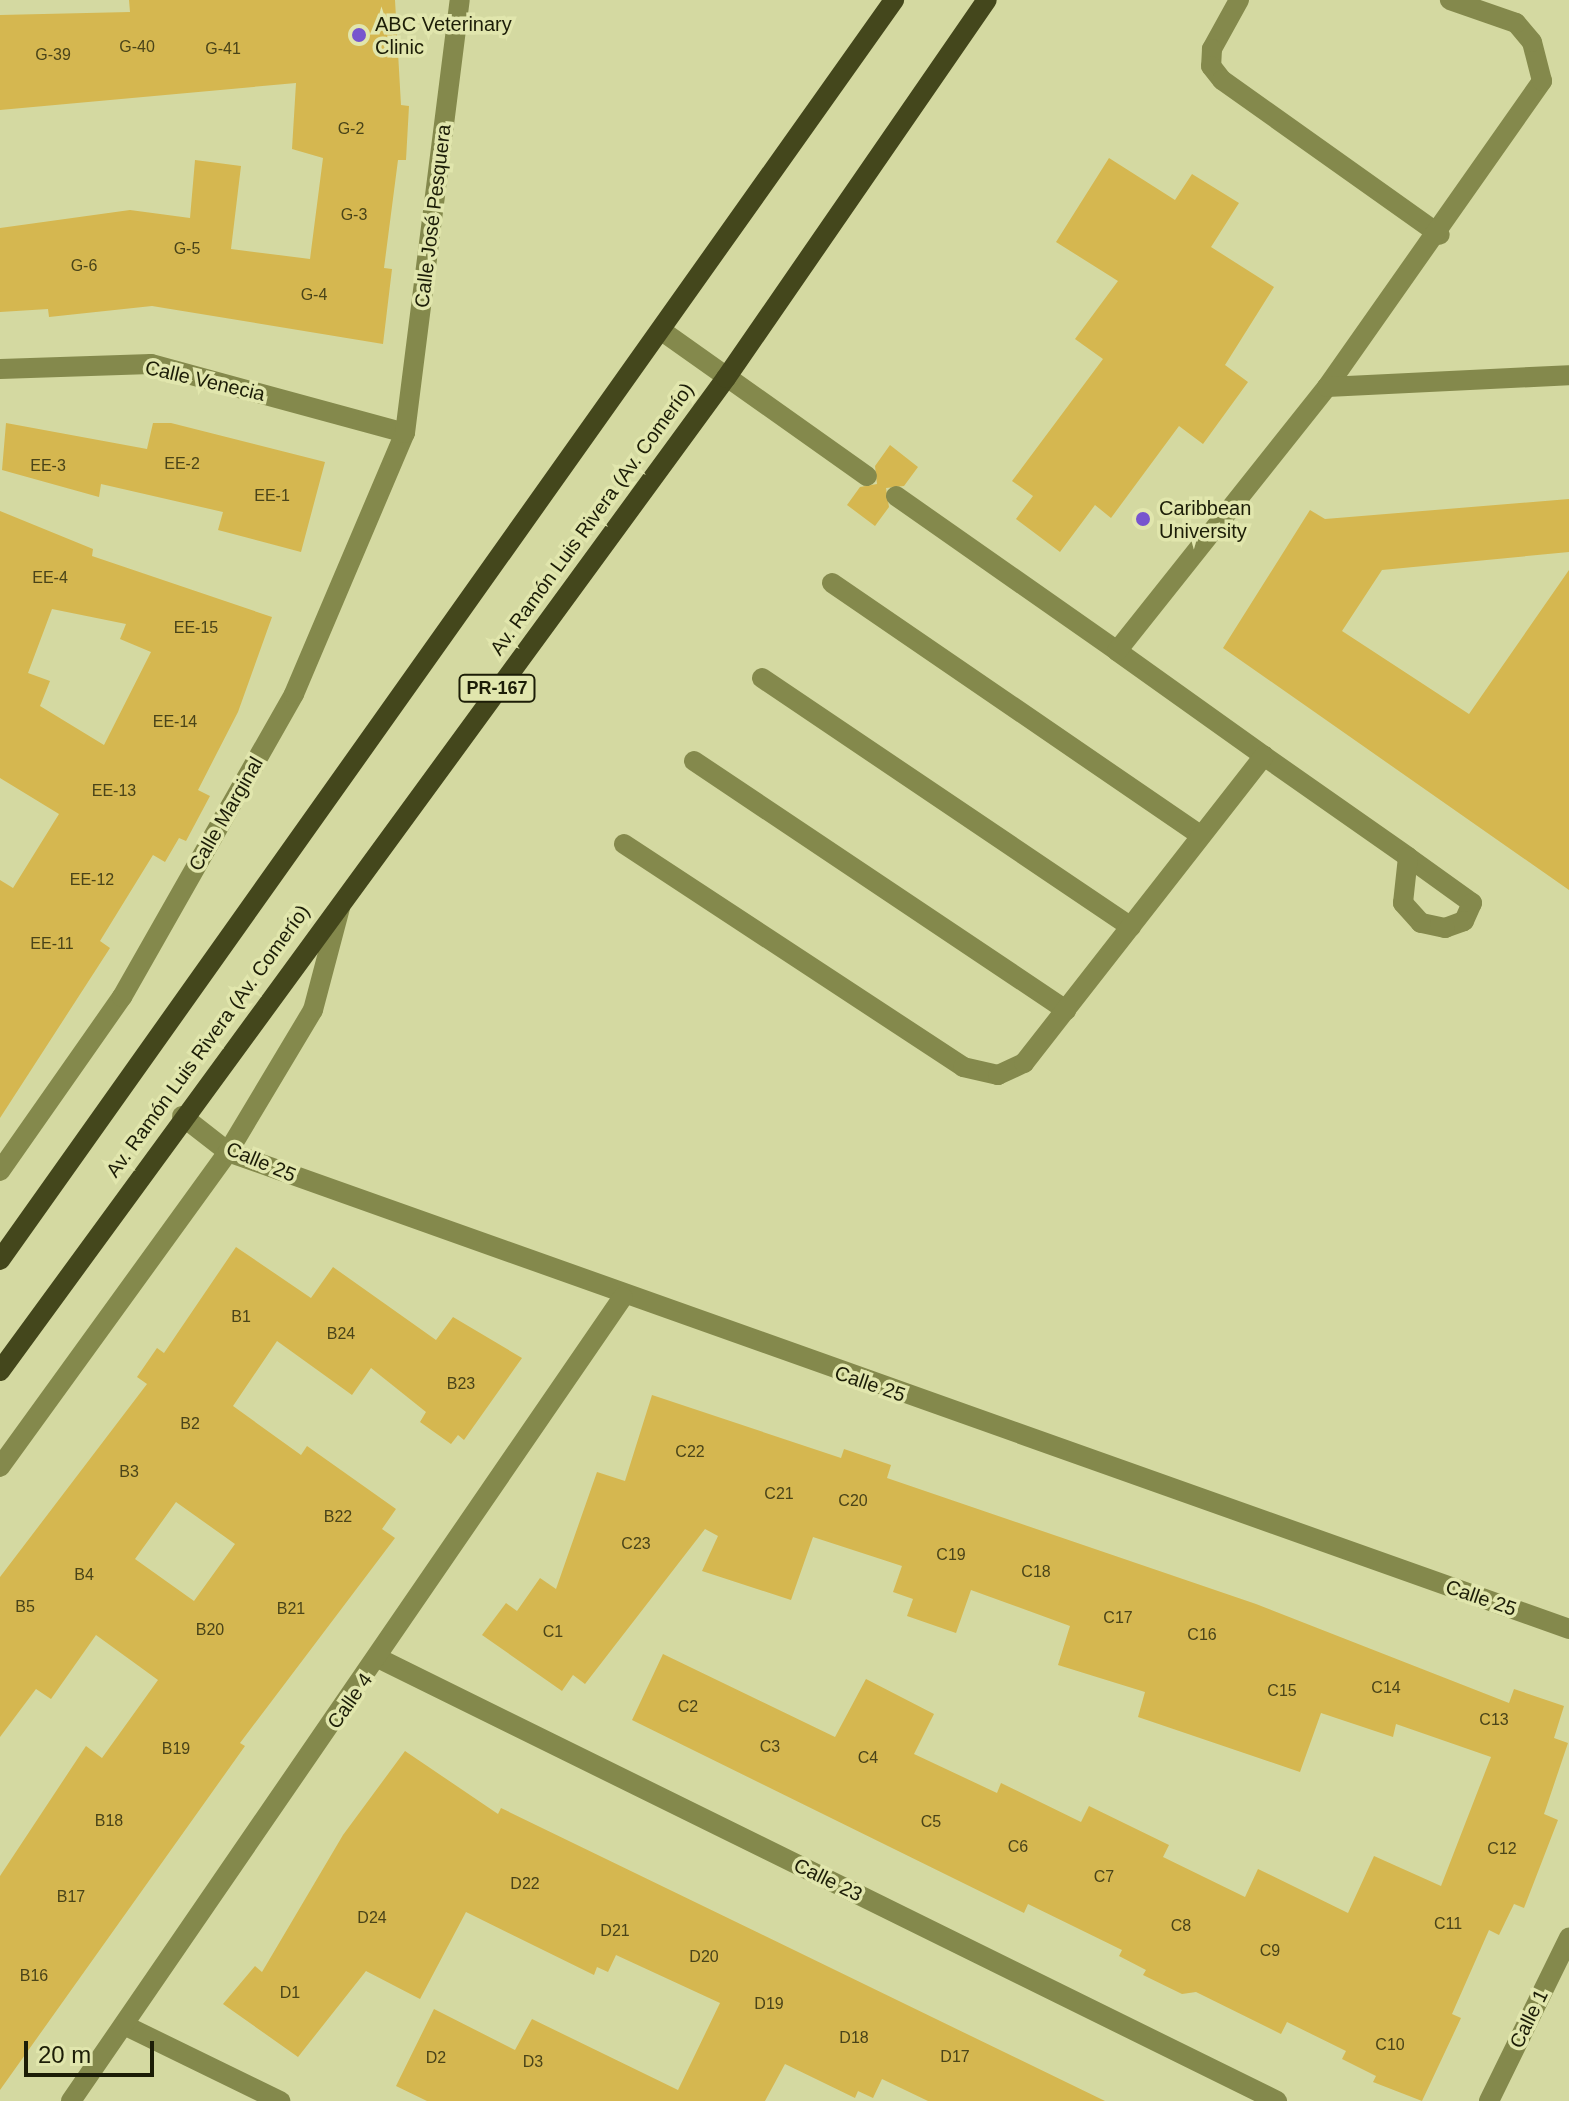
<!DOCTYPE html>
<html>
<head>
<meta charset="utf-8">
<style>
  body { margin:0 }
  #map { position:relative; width:1569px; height:2101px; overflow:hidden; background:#d4d9a1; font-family:Arial,sans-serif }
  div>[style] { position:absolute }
  .building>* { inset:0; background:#d5b750 }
  .lane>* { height:20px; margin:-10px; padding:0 10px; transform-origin:10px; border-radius:10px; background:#84894c }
  .street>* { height:20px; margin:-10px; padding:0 10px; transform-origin:10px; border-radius:10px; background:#84894c }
  .primary>* { height:20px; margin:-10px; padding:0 10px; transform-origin:10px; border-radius:10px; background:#44471c }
  .dots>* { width:22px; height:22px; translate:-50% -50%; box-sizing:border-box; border:4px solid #e1e6ad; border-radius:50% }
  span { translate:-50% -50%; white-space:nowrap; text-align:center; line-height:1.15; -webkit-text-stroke:7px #e1e6ad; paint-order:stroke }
  .number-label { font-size:16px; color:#4a4419 }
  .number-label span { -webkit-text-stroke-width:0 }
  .shield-label span { padding:2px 6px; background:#e1e6ad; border:2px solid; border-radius:6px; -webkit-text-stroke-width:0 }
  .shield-label { font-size:18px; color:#1c1d07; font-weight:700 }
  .poi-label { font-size:20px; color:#1c1d07 }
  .left { translate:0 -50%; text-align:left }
  .street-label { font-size:20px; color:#1c1d07 }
  .scale { position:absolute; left:24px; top:2041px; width:130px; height:36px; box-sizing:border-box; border:4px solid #1c1d07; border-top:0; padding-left:10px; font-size:24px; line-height:28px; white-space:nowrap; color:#1c1d07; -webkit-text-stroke:6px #e1e6ad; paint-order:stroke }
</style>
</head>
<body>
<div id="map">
  <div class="building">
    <i style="clip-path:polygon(129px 0,395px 0,401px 105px,409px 106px,406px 160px,398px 160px,384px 268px,392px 269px,383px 344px,152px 306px,49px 317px,48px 309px,0 312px,0 228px,130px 210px,190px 218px,195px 160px,241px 166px,231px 249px,310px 259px,323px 158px,292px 149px,296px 83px,0 110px,0 15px,130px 12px)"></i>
    <i style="clip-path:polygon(1109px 158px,1175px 200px,1192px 174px,1239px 203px,1211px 247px,1274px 287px,1225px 365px,1248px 382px,1203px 444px,1179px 426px,1111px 518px,1095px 505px,1060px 552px,1016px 519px,1033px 496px,1012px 481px,1103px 359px,1075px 339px,1118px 281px,1056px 242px)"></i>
    <i style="clip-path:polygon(6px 423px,147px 449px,153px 423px,171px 423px,325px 462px,301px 552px,218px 530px,223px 512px,101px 484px,99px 497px,2px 470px)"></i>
    <i style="clip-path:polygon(890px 445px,918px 467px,904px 486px,886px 488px,889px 507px,875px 526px,847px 505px,860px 487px,877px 484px,875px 466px)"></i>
    <i style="clip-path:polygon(1569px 499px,1569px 552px,1382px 570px,1342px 631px,1469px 714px,1569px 570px,1569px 890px,1223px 648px,1310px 510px,1325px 519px)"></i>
    <i style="clip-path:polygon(evenodd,0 511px,93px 549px,92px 556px,272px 617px,238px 712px,198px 790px,210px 796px,186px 841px,179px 838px,165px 862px,153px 855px,100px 941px,110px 948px,0 1118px,0 880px,13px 888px,59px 814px,0 778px,0 511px,52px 609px,126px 624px,120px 639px,151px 652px,104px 745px,40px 706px,50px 681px,28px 673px,52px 609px)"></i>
    <i style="clip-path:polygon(evenodd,236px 1247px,311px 1298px,333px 1267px,436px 1340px,453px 1317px,522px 1358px,464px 1440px,458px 1435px,451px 1444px,420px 1422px,426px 1412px,371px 1368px,352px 1395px,277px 1341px,233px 1406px,301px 1455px,307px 1446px,396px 1509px,382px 1529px,395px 1538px,240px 1743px,245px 1746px,0 2090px,0 1876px,86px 1746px,102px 1758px,158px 1680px,96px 1635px,51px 1699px,36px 1689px,0 1737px,0 1577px,147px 1384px,137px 1377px,157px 1348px,164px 1353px,236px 1247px,176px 1502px,235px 1544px,194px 1601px,135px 1559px,176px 1502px)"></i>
    <i style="clip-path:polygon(652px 1395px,841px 1458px,844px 1449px,891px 1465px,887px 1478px,1256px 1604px,1509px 1703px,1514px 1689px,1564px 1706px,1554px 1738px,1568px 1743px,1544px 1814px,1558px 1820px,1524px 1908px,1514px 1904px,1499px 1935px,1489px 1930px,1452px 2014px,1461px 2018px,1422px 2101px,1373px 2082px,1376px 2076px,1342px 2059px,1346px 2051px,1287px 2022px,1281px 2034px,1196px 1992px,1182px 1994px,1143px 1975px,1146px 1970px,1119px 1956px,1122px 1950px,1028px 1904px,1024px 1913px,632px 1720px,663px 1654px,835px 1737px,866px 1679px,934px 1714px,914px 1754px,997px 1793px,1001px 1783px,1081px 1822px,1089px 1806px,1169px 1845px,1163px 1857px,1245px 1897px,1258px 1869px,1348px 1913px,1374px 1856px,1441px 1886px,1491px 1757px,1396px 1724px,1393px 1737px,1321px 1713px,1300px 1772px,1138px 1717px,1145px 1692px,1058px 1665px,1070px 1626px,971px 1590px,956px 1633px,907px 1616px,913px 1599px,893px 1592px,902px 1566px,813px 1537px,791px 1600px,702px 1571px,718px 1536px,705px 1529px,585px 1684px,573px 1675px,562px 1691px,482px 1635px,506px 1603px,517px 1611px,540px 1578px,556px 1589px,597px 1472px,625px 1481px)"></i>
    <i style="clip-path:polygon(405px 1751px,498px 1814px,501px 1808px,1105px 2101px,928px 2101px,882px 2079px,873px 2098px,858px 2091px,855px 2098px,785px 2064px,765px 2101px,427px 2101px,396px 2086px,434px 2009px,515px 2050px,532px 2019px,678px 2090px,720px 2003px,616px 1955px,608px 1972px,597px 1967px,594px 1975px,466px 1912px,420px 1999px,366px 1971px,298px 2057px,223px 2004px,255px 1966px,262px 1972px,343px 1835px)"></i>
  </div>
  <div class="lane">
    <i style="left:1239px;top:0;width:56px;rotate:118.9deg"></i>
    <i style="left:1212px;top:49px;width:17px;rotate:93deg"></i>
    <i style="left:1211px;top:66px;width:18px;rotate:52deg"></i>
    <i style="left:1222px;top:80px;width:267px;rotate:35.4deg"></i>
    <i style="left:662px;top:331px;width:251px;rotate:35.3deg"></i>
    <i style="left:1327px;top:387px;width:374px;rotate:-54.9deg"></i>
    <i style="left:1542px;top:81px;width:40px;rotate:-104.4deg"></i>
    <i style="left:1532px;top:42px;width:25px;rotate:-130deg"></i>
    <i style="left:1516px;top:23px;width:70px;rotate:-160.8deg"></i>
    <i style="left:896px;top:496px;width:270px;rotate:35deg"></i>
    <i style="left:1117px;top:651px;width:181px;rotate:35.5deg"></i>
    <i style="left:1264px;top:756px;width:176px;rotate:35deg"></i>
    <i style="left:1408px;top:857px;width:79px;rotate:35.7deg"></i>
    <i style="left:1472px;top:903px;width:20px;rotate:114deg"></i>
    <i style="left:1464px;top:921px;width:20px;rotate:160deg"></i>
    <i style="left:1445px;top:928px;width:25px;rotate:-168deg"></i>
    <i style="left:1421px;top:923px;width:27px;rotate:-132deg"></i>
    <i style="left:1403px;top:903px;width:46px;rotate:-83.8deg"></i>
    <i style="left:832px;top:583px;width:447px;rotate:34.4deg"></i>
    <i style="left:1117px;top:651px;width:337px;rotate:-51.5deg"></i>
    <i style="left:1327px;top:387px;width:242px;rotate:-2.8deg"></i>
    <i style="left:762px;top:678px;width:445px;rotate:34deg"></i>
    <i style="left:694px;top:761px;width:448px;rotate:33.8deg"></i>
    <i style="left:624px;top:844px;width:406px;rotate:33.3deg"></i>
    <i style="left:963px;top:1067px;width:36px;rotate:13deg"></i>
    <i style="left:998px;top:1075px;width:29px;rotate:-25deg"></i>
    <i style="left:1024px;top:1063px;width:390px;rotate:-52deg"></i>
  </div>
  <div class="street">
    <i style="left:0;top:369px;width:151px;rotate:-1.9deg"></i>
    <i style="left:151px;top:364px;width:263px;rotate:15.2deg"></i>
    <i style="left:182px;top:1116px;width:58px;rotate:38deg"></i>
    <i style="left:228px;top:1152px;width:1423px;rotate:19.58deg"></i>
    <i style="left:0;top:1171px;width:213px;rotate:-55deg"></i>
    <i style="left:122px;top:997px;width:348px;rotate:-60.4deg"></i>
    <i style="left:294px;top:694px;width:284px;rotate:-67deg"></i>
    <i style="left:405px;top:433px;width:436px;rotate:-82.8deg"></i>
    <i style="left:0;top:1467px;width:389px;rotate:-54.1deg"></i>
    <i style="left:228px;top:1152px;width:165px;rotate:-59.1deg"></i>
    <i style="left:313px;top:1010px;width:106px;rotate:-75.2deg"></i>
    <i style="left:380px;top:1659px;width:1000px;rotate:26.23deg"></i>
    <i style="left:124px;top:2025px;width:174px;rotate:26deg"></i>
    <i style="left:71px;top:2101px;width:975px;rotate:-55.53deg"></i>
    <i style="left:1489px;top:2101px;width:182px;rotate:-63.9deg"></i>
  </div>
  <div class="primary">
    <i style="left:0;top:1260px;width:1545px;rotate:-54.64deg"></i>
    <i style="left:0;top:1371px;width:1230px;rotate:-53.83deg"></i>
    <i style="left:726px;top:378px;width:459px;rotate:-55.4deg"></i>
  </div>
  <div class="dots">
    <i style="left:359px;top:35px;background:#7755ce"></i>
    <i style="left:1143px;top:519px;background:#7755ce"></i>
  </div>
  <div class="number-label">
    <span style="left:137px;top:47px">G-40</span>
    <span style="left:223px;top:49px">G-41</span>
    <span style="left:53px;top:55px">G-39</span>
    <span style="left:351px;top:129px">G-2</span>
    <span style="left:354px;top:215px">G-3</span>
    <span style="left:187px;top:249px">G-5</span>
    <span style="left:84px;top:266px">G-6</span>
    <span style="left:314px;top:295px">G-4</span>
    <span style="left:182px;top:464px">EE-2</span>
    <span style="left:48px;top:466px">EE-3</span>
    <span style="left:272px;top:496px">EE-1</span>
    <span style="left:50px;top:578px">EE-4</span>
    <span style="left:196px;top:628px">EE-15</span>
    <span style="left:175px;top:722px">EE-14</span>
    <span style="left:114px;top:791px">EE-13</span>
    <span style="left:92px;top:880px">EE-12</span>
    <span style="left:52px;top:944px">EE-11</span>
    <span style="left:241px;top:1317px">B1</span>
    <span style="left:341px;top:1334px">B24</span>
    <span style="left:461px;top:1384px">B23</span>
    <span style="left:190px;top:1424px">B2</span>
    <span style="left:690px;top:1452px">C22</span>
    <span style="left:129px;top:1472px">B3</span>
    <span style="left:779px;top:1494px">C21</span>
    <span style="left:853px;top:1501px">C20</span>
    <span style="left:338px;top:1517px">B22</span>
    <span style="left:636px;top:1544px">C23</span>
    <span style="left:951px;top:1555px">C19</span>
    <span style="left:1036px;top:1572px">C18</span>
    <span style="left:84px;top:1575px">B4</span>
    <span style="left:25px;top:1607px">B5</span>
    <span style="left:291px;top:1609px">B21</span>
    <span style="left:1118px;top:1618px">C17</span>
    <span style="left:210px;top:1630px">B20</span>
    <span style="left:553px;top:1632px">C1</span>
    <span style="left:1202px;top:1635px">C16</span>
    <span style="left:1386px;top:1688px">C14</span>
    <span style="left:1282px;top:1691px">C15</span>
    <span style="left:688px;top:1707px">C2</span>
    <span style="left:1494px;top:1720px">C13</span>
    <span style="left:770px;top:1747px">C3</span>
    <span style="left:176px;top:1749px">B19</span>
    <span style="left:868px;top:1758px">C4</span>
    <span style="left:109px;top:1821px">B18</span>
    <span style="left:931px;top:1822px">C5</span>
    <span style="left:1018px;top:1847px">C6</span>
    <span style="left:1502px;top:1849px">C12</span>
    <span style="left:1104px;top:1877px">C7</span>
    <span style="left:525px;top:1884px">D22</span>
    <span style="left:71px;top:1897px">B17</span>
    <span style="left:372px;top:1918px">D24</span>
    <span style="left:1448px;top:1924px">C11</span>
    <span style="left:1181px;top:1926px">C8</span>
    <span style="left:615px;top:1931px">D21</span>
    <span style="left:1270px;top:1951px">C9</span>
    <span style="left:704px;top:1957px">D20</span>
    <span style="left:34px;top:1976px">B16</span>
    <span style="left:290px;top:1993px">D1</span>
    <span style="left:769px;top:2004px">D19</span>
    <span style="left:854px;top:2038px">D18</span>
    <span style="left:1390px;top:2045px">C10</span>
    <span style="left:955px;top:2057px">D17</span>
    <span style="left:436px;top:2058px">D2</span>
    <span style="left:533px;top:2062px">D3</span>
  </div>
  <div class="shield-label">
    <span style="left:497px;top:688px">PR-167</span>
  </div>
  <div class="poi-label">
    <span class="left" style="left:375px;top:36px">ABC Veterinary<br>Clinic</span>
    <span class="left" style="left:1159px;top:520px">Caribbean<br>University</span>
  </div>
  <div class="street-label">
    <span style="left:433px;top:216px;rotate:-83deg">Calle José Pesquera</span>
    <span style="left:205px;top:381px;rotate:13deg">Calle Venecia</span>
    <span style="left:592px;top:519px;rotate:-54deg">Av. Ramón Luis Rivera (Av. Comerío)</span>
    <span style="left:226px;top:814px;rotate:-60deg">Calle Marginal</span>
    <span style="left:208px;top:1041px;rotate:-54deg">Av. Ramón Luis Rivera (Av. Comerío)</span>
    <span style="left:261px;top:1162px;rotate:23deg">Calle 25</span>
    <span style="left:870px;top:1384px;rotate:19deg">Calle 25</span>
    <span style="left:1481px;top:1598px;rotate:19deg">Calle 25</span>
    <span style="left:350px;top:1701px;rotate:-55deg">Calle 4</span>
    <span style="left:828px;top:1880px;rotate:26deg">Calle 23</span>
    <span style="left:1529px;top:2019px;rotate:-64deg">Calle 1</span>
  </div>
  <div class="scale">20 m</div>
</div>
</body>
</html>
